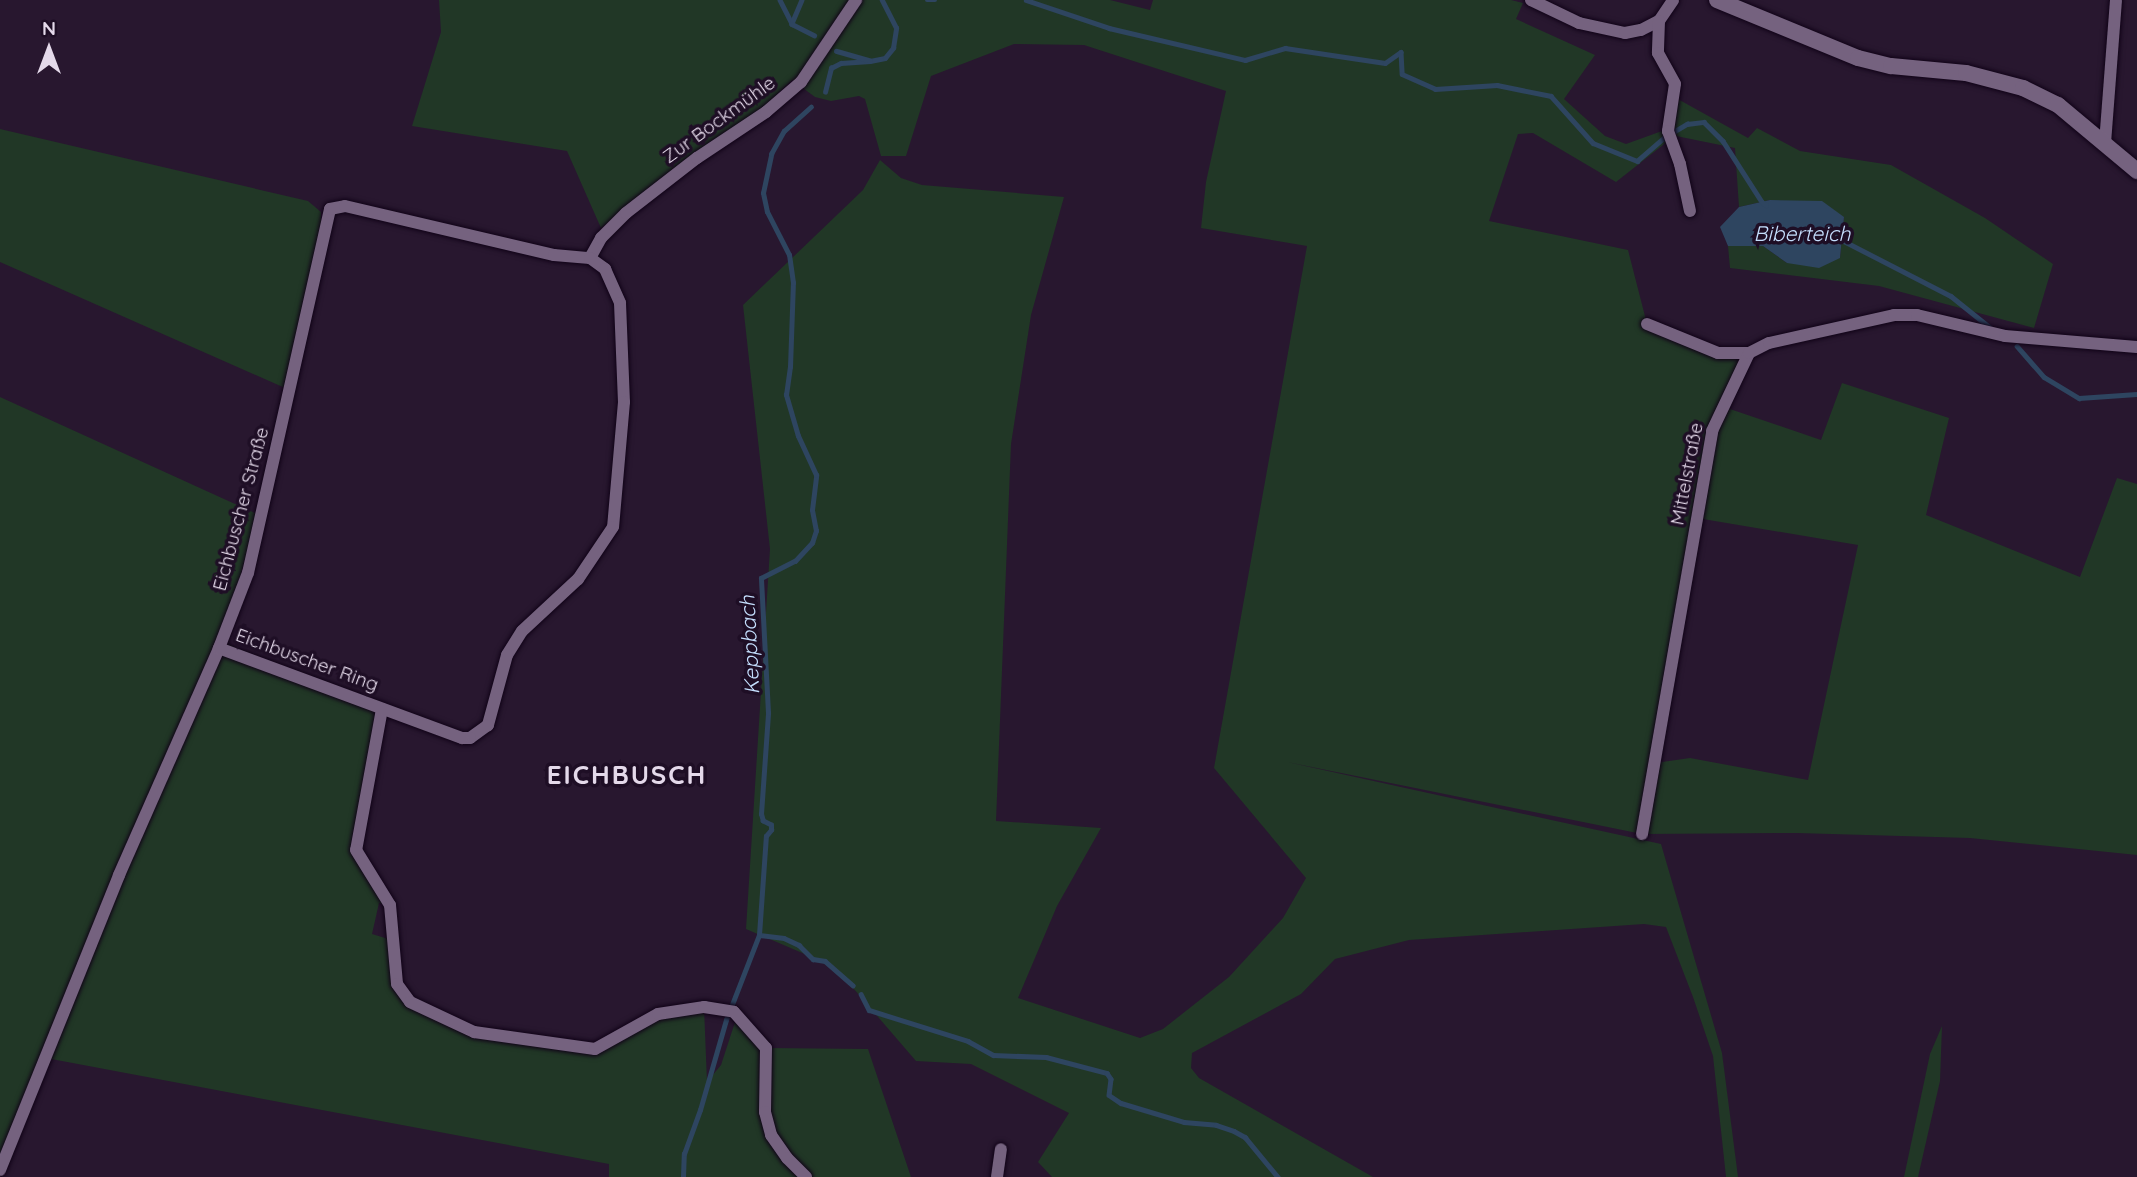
<!DOCTYPE html>
<html>
<head>
<meta charset="utf-8">
<style>
  body { margin:0 }
  #map { position:relative; width:2137px; height:1177px; overflow:hidden; background:#28172f; font-family:Quicksand,sans-serif }
  div>[style] { position:absolute }
  .green>* { inset:0; background:#213726 }
  .water>* { inset:0; background:#2e4560 }
  .stream>* { height:4.5px; margin:-2.25px; padding:0 2.25px; transform-origin:2.25px; border-radius:2.25px; background:#2e4560 }
  .roads { filter:drop-shadow(0 0 2px #100317) drop-shadow(0 0 2px #100317) }
  .street>* { height:12px; margin:-6px; padding:0 6px; transform-origin:6px; border-radius:6px; background:#75627f }
  .secondary>* { height:16px; margin:-8px; padding:0 8px; transform-origin:8px; border-radius:8px; background:#75627f }
  span { translate:-50% -50%; white-space:nowrap; text-align:center; line-height:1.15; -webkit-text-stroke:7px #1e0e25; paint-order:stroke }
  .street-label { font-size:19px; color:#e4d9ea }
  .water-label { font-size:21px; color:#c4defd; font-style:italic }
  .district-label { font-size:26px; color:#e4d9ea; font-weight:700; letter-spacing:2px }
  .north { position:absolute; left:14px; top:14px; width:70px; height:70px; -webkit-text-stroke:5px #1e0e25; paint-order:stroke; rotate:0deg; font-size:19px; font-weight:700; line-height:28px; text-align:center; color:#e4d9ea }
  .north::after { content:''; display:block; margin:auto; width:24px; height:32px; background:#e4d9ea; clip-path:polygon(50% 0,100% 100%,50% 72%,0 100%) }
</style>
</head>
<body>
<div id="map">
  <div class="green">
    <i style="clip-path:polygon(evenodd,439px 0,1110px 0,1150px 10px,1153px 0,1511px 0,1523px 3px,1516px 19px,1595px 55px,1564px 99px,1605px 136px,1626px 144px,1662px 131px,1668px 141px,1616px 182px,1533px 133px,1518px 134px,1489px 221px,1628px 250px,1647px 324px,1718px 353px,1749px 353px,1724px 407px,1821px 440px,1842px 383px,1949px 418px,1926px 515px,2080px 577px,2117px 478px,2137px 484px,2137px 855px,1970px 838px,1797px 833px,1642px 834px,1287px 762px,1661px 844px,1722px 1053px,1738px 1177px,1726px 1177px,1713px 1056px,1693px 997px,1666px 927px,1644px 924px,1409px 940px,1335px 959px,1301px 994px,1192px 1053px,1191px 1068px,1199px 1078px,1373px 1177px,1052px 1177px,1038px 1162px,1069px 1113px,971px 1064px,916px 1061px,835px 967px,746px 929px,770px 549px,743px 305px,863px 190px,880px 160px,901px 178px,922px 185px,1064px 197px,1031px 315px,1011px 444px,996px 821px,1101px 828px,1057px 906px,1018px 998px,1140px 1038px,1163px 1029px,1229px 977px,1283px 918px,1306px 878px,1214px 768px,1307px 246px,1201px 228px,1206px 182px,1226px 91px,1084px 45px,1014px 44px,931px 76px,906px 156px,881px 156px,865px 99px,859px 96px,831px 101px,815px 97px,792px 80px,759px 111px,653px 185px,601px 228px,567px 151px,412px 126px,441px 32px,439px 0,1697px 518px,1858px 545px,1808px 780px,1690px 758px,1655px 763px,1697px 518px)"></i>
    <i style="clip-path:polygon(1676px 98px,1748px 138px,1757px 128px,1800px 151px,1891px 165px,1985px 218px,2053px 264px,2034px 328px,1879px 286px,1730px 268px,1728px 246px,1763px 246px,1787px 263px,1840px 258px,1844px 217px,1770px 200px,1739px 207px,1735px 148px,1676px 136px,1672px 126px)"></i>
    <i style="clip-path:polygon(0 129px,308px 201px,321px 212px,321px 227px,285px 388px,0 262px)"></i>
    <i style="clip-path:polygon(0 397px,257px 514px,239px 581px,218px 640px,382px 709px,356px 850px,390px 905px,379px 903px,372px 934px,395px 941px,397px 984px,410px 1002px,474px 1032px,595px 1049px,658px 1014px,704px 1007px,707px 1082px,721px 1065px,737px 1016px,766px 1048px,868px 1049px,911px 1177px,609px 1177px,609px 1164px,46px 1058px,0 1170px)"></i>
    <i style="clip-path:polygon(1942px 1026px,1940px 1081px,1918px 1177px,1904px 1177px,1930px 1054px)"></i>
  </div>
  <div class="water">
    <i style="clip-path:polygon(1770px 200px,1822px 201px,1844px 217px,1840px 258px,1819px 268px,1787px 263px,1763px 246px,1728px 246px,1720px 227px,1739px 207px)"></i>
  </div>
  <div class="stream">
    <i style="left:780px;top:0;width:27px;rotate:63deg"></i>
    <i style="left:802px;top:0;width:26px;rotate:113deg"></i>
    <i style="left:792px;top:24px;width:25px;rotate:27deg"></i>
    <i style="left:927px;top:0;width:8px"></i>
    <i style="left:1026px;top:0;width:88px;rotate:18.6deg"></i>
    <i style="left:1109px;top:28px;width:140px;rotate:13.2deg"></i>
    <i style="left:1245px;top:60px;width:42px;rotate:-16.7deg"></i>
    <i style="left:1285px;top:48px;width:101px;rotate:8.5deg"></i>
    <i style="left:1385px;top:63px;width:19px;rotate:-35deg"></i>
    <i style="left:1401px;top:52px;width:22px;rotate:87deg"></i>
    <i style="left:1402px;top:74px;width:36px;rotate:24deg"></i>
    <i style="left:1435px;top:89px;width:62px;rotate:-3.7deg"></i>
    <i style="left:1497px;top:85px;width:55px;rotate:11.5deg"></i>
    <i style="left:1551px;top:96px;width:63px;rotate:48.2deg"></i>
    <i style="left:1593px;top:143px;width:48px;rotate:22.2deg"></i>
    <i style="left:1637px;top:161px;width:37px;rotate:-41deg"></i>
    <i style="left:1665px;top:137px;width:26px;rotate:-31deg"></i>
    <i style="left:1687px;top:124px;width:17px;rotate:-7deg"></i>
    <i style="left:1704px;top:122px;width:27px;rotate:45deg"></i>
    <i style="left:1723px;top:141px;width:72px;rotate:57.4deg"></i>
    <i style="left:1762px;top:202px;width:5px;rotate:37deg"></i>
    <i style="left:870px;top:61px;width:15px;rotate:-11deg"></i>
    <i style="left:885px;top:58px;width:13px;rotate:-51deg"></i>
    <i style="left:893px;top:48px;width:20px;rotate:-81deg"></i>
    <i style="left:896px;top:28px;width:31px;rotate:-117deg"></i>
    <i style="left:825px;top:92px;width:25px;rotate:-76deg"></i>
    <i style="left:831px;top:68px;width:11px;rotate:-27deg"></i>
    <i style="left:841px;top:63px;width:29px;rotate:-4deg"></i>
    <i style="left:870px;top:61px;width:35px;rotate:-164deg"></i>
    <i style="left:1838px;top:238px;width:127px;rotate:27.2deg"></i>
    <i style="left:1951px;top:296px;width:53px;rotate:38.8deg"></i>
    <i style="left:2017px;top:346px;width:41px;rotate:48.9deg"></i>
    <i style="left:2044px;top:377px;width:41px;rotate:31deg"></i>
    <i style="left:2079px;top:398px;width:58px;rotate:-3.9deg"></i>
    <i style="left:759px;top:935px;width:25px;rotate:7deg"></i>
    <i style="left:784px;top:938px;width:17px;rotate:25deg"></i>
    <i style="left:799px;top:945px;width:20px;rotate:45deg"></i>
    <i style="left:813px;top:959px;width:12px;rotate:9deg"></i>
    <i style="left:825px;top:961px;width:37px;rotate:41deg"></i>
    <i style="left:861px;top:994px;width:18px;rotate:63deg"></i>
    <i style="left:869px;top:1010px;width:104px;rotate:17.4deg"></i>
    <i style="left:968px;top:1041px;width:29px;rotate:29deg"></i>
    <i style="left:993px;top:1055px;width:53px;rotate:2.2deg"></i>
    <i style="left:1046px;top:1057px;width:63px;rotate:14.7deg"></i>
    <i style="left:1107px;top:1073px;width:7px;rotate:56deg"></i>
    <i style="left:1111px;top:1079px;width:16px;rotate:97deg"></i>
    <i style="left:1109px;top:1095px;width:14px;rotate:34deg"></i>
    <i style="left:1121px;top:1103px;width:66px;rotate:16.8deg"></i>
    <i style="left:1184px;top:1122px;width:32px;rotate:5deg"></i>
    <i style="left:1216px;top:1125px;width:19px;rotate:18deg"></i>
    <i style="left:1234px;top:1131px;width:13px;rotate:29deg"></i>
    <i style="left:1245px;top:1137px;width:52px;rotate:50.5deg"></i>
    <i style="left:683px;top:1177px;width:23px;rotate:-88deg"></i>
    <i style="left:684px;top:1154px;width:47px;rotate:-70deg"></i>
    <i style="left:700px;top:1110px;width:94px;rotate:-73.9deg"></i>
    <i style="left:726px;top:1020px;width:91px;rotate:-68.8deg"></i>
    <i style="left:759px;top:935px;width:99px;rotate:-86deg"></i>
    <i style="left:766px;top:836px;width:8px;rotate:-50deg"></i>
    <i style="left:771px;top:830px;width:5px;rotate:-90deg"></i>
    <i style="left:771px;top:825px;width:9px;rotate:-153deg"></i>
    <i style="left:763px;top:821px;width:7px;rotate:-106deg"></i>
    <i style="left:761px;top:814px;width:101px;rotate:-86deg"></i>
    <i style="left:768px;top:713px;width:135px;rotate:-93deg"></i>
    <i style="left:761px;top:578px;width:38px;rotate:-27deg"></i>
    <i style="left:795px;top:561px;width:25px;rotate:-47deg"></i>
    <i style="left:812px;top:543px;width:13px;rotate:-72deg"></i>
    <i style="left:816px;top:531px;width:21px;rotate:-101deg"></i>
    <i style="left:812px;top:510px;width:35px;rotate:-83deg"></i>
    <i style="left:816px;top:475px;width:43px;rotate:-114.8deg"></i>
    <i style="left:798px;top:436px;width:43px;rotate:-106.3deg"></i>
    <i style="left:786px;top:395px;width:28px;rotate:-82deg"></i>
    <i style="left:790px;top:367px;width:84px;rotate:-88deg"></i>
    <i style="left:793px;top:283px;width:28px;rotate:-98deg"></i>
    <i style="left:789px;top:255px;width:48px;rotate:-117.1deg"></i>
    <i style="left:767px;top:212px;width:19px;rotate:-102deg"></i>
    <i style="left:763px;top:193px;width:40px;rotate:-78deg"></i>
    <i style="left:771px;top:154px;width:26px;rotate:-61deg"></i>
    <i style="left:784px;top:131px;width:36px;rotate:-42deg"></i>
  </div>
  <div class="roads">
    <div class="street">
      <i style="left:1531px;top:0;width:53px;rotate:25.6deg"></i>
      <i style="left:1579px;top:23px;width:47px;rotate:12.3deg"></i>
      <i style="left:1625px;top:33px;width:16px;rotate:-11deg"></i>
      <i style="left:1641px;top:30px;width:20px;rotate:-27deg"></i>
      <i style="left:1659px;top:21px;width:25px;rotate:-56deg"></i>
      <i style="left:1659px;top:21px;width:32px;rotate:92deg"></i>
      <i style="left:1658px;top:53px;width:35px;rotate:61deg"></i>
      <i style="left:1675px;top:84px;width:48px;rotate:98.5deg"></i>
      <i style="left:1668px;top:131px;width:35px;rotate:70deg"></i>
      <i style="left:1680px;top:164px;width:48px;rotate:78deg"></i>
      <i style="left:2105px;top:143px;width:143px;rotate:-85.6deg"></i>
      <i style="left:590px;top:258px;width:23px;rotate:-61deg"></i>
      <i style="left:601px;top:238px;width:35px;rotate:-45deg"></i>
      <i style="left:626px;top:213px;width:90px;rotate:-37.8deg"></i>
      <i style="left:697px;top:158px;width:83px;rotate:-33.7deg"></i>
      <i style="left:766px;top:112px;width:46px;rotate:-40.6deg"></i>
      <i style="left:801px;top:82px;width:99px;rotate:-56.1deg"></i>
      <i style="left:1647px;top:324px;width:77px;rotate:22.2deg"></i>
      <i style="left:1718px;top:353px;width:31px"></i>
      <i style="left:382px;top:709px;width:143px;rotate:100.4deg"></i>
      <i style="left:356px;top:850px;width:65px;rotate:58.3deg"></i>
      <i style="left:390px;top:905px;width:79px;rotate:84.9deg"></i>
      <i style="left:397px;top:984px;width:22px;rotate:54deg"></i>
      <i style="left:410px;top:1002px;width:71px;rotate:25.1deg"></i>
      <i style="left:474px;top:1032px;width:122px;rotate:8deg"></i>
      <i style="left:595px;top:1049px;width:72px;rotate:-29.1deg"></i>
      <i style="left:658px;top:1014px;width:47px;rotate:-8.7deg"></i>
      <i style="left:704px;top:1007px;width:30px;rotate:9deg"></i>
      <i style="left:734px;top:1012px;width:48px;rotate:48.4deg"></i>
      <i style="left:766px;top:1048px;width:64px;rotate:90.9deg"></i>
      <i style="left:765px;top:1112px;width:24px;rotate:75deg"></i>
      <i style="left:771px;top:1135px;width:28px;rotate:55deg"></i>
      <i style="left:787px;top:1158px;width:27px;rotate:45deg"></i>
      <i style="left:1642px;top:834px;width:409px;rotate:-80.1deg"></i>
      <i style="left:1712px;top:431px;width:86px;rotate:-64.6deg"></i>
      <i style="left:1749px;top:353px;width:22px;rotate:-27deg"></i>
      <i style="left:1769px;top:343px;width:128px;rotate:-12.6deg"></i>
      <i style="left:1894px;top:315px;width:23px"></i>
      <i style="left:1917px;top:315px;width:90px;rotate:13.4deg"></i>
      <i style="left:2005px;top:336px;width:132px;rotate:4.8deg"></i>
      <i style="left:0;top:1170px;width:318px;rotate:-68deg"></i>
      <i style="left:119px;top:875px;width:248px;rotate:-66.2deg"></i>
      <i style="left:219px;top:648px;width:80px;rotate:-68.9deg"></i>
      <i style="left:248px;top:573px;width:373px;rotate:-77.3deg"></i>
      <i style="left:330px;top:209px;width:15px;rotate:-11deg"></i>
      <i style="left:345px;top:206px;width:215px;rotate:13.2deg"></i>
      <i style="left:554px;top:255px;width:36px;rotate:5deg"></i>
      <i style="left:590px;top:258px;width:19px;rotate:36deg"></i>
      <i style="left:605px;top:269px;width:37px;rotate:66deg"></i>
      <i style="left:620px;top:303px;width:99px;rotate:87.7deg"></i>
      <i style="left:624px;top:402px;width:125px;rotate:95deg"></i>
      <i style="left:613px;top:527px;width:63px;rotate:123.9deg"></i>
      <i style="left:578px;top:579px;width:76px;rotate:137.1deg"></i>
      <i style="left:522px;top:631px;width:28px;rotate:122deg"></i>
      <i style="left:507px;top:655px;width:73px;rotate:105.2deg"></i>
      <i style="left:488px;top:725px;width:22px;rotate:144deg"></i>
      <i style="left:470px;top:738px;width:8px;rotate:180deg"></i>
      <i style="left:462px;top:738px;width:259px;rotate:-159.7deg"></i>
      <i style="left:997px;top:1177px;width:28px;rotate:-82deg"></i>
    </div>
    <div class="secondary">
      <i style="left:1717px;top:0;width:152px;rotate:22.4deg"></i>
      <i style="left:1858px;top:58px;width:34px;rotate:14deg"></i>
      <i style="left:1891px;top:66px;width:75px;rotate:5.3deg"></i>
      <i style="left:1966px;top:73px;width:59px;rotate:14.7deg"></i>
      <i style="left:2023px;top:88px;width:39px;rotate:26deg"></i>
      <i style="left:2058px;top:105px;width:103px;rotate:39.9deg"></i>
    </div>
  </div>
  <div class="street-label">
    <span style="left:719px;top:120px;rotate:-36deg">Zur Bockmühle</span>
    <span style="left:1687px;top:474px;rotate:-79deg">Mittelstraße</span>
    <span style="left:241px;top:509px;rotate:-75deg">Eichbuscher Straße</span>
    <span style="left:307px;top:660px;rotate:20deg">Eichbuscher Ring</span>
  </div>
  <div class="water-label">
    <span style="left:1802px;top:233px">Biberteich</span>
    <span style="left:749px;top:645px;rotate:-93deg">Keppbach</span>
  </div>
  <div class="district-label">
    <span style="left:627px;top:775px">EICHBUSCH</span>
  </div>
  <div class="north">N</div>
</div>
</body>
</html>
